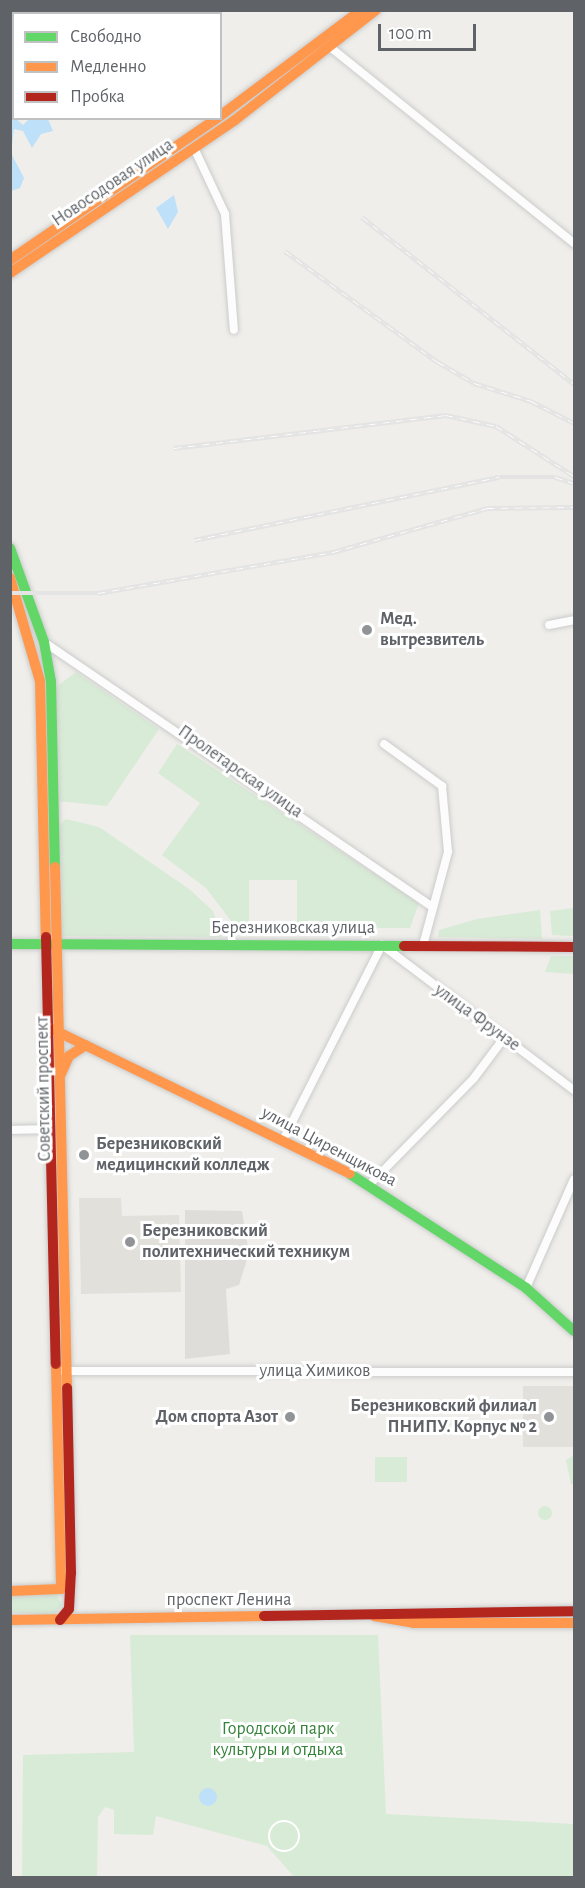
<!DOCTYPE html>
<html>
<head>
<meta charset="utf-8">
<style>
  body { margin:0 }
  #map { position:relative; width:585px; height:1888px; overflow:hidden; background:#efeeea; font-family:"Alegreya Sans",sans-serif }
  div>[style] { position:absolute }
  .industrial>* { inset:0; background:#dfddda }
  .education>* { inset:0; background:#e2e0da; transform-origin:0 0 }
  .green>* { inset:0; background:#d8ebd6; transform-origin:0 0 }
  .round { border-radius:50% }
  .water>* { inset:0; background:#bfe0f9 }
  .stream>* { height:2px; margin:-1px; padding:0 1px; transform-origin:1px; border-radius:1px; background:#bfe0f9 }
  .roads { filter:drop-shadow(0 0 2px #cbcccc) drop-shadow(0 0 2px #cbcccc) }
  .street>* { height:8px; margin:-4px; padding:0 4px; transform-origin:4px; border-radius:4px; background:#fdfcfc }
  .fast>* { height:10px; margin:-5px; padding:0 5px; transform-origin:5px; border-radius:5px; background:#63d668 }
  .slow>* { height:10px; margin:-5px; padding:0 5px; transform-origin:5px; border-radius:5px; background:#ff974d }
  .jam>* { height:10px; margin:-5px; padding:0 5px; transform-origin:5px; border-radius:5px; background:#b3261e }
  .rail>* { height:4.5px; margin-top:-2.25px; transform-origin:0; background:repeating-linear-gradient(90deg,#fff 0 7px,#e4e4e4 0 14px); box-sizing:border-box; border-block:2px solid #e4e4e4 }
  .rail>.ring { margin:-1px; padding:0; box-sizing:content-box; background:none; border:2px solid #fff; border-radius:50% }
  .dots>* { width:16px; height:16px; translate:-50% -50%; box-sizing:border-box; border:3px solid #fff; border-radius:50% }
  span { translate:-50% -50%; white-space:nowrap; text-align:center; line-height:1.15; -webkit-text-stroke:6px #fff; paint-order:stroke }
  .street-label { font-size:18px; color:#5f6368 }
  .poi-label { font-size:18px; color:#5f6368; font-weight:700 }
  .left { translate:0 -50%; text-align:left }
  .right { translate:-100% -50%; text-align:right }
  .park-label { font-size:18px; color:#348238 }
  .frame { position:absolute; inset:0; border:12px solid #5f6368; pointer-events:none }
  .legend { position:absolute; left:12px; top:12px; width:210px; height:108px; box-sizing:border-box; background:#fff; border:2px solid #bfc1c3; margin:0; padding:8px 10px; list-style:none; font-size:18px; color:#5f6368 }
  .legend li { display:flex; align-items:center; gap:12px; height:30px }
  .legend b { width:30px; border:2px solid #bfc1c3 }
  .scale { position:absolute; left:378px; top:24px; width:98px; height:27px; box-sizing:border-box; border:3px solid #5f6368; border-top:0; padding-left:8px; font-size:18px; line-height:21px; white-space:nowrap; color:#5f6368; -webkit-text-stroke:4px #fff; paint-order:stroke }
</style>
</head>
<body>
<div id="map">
  <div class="industrial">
    <i style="clip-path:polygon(185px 1210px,242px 1211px,249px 1253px,239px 1285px,226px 1289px,230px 1354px,185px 1359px)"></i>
  </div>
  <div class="education">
    <i style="clip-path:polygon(79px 1198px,121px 1198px,122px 1216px,179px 1215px,181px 1292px,81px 1294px)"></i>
    <i style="left:574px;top:1386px;width:61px;height:51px;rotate:90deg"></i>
  </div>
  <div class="green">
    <i style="clip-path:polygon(76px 672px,159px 729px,107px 806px,57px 801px,56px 687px)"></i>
    <i style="clip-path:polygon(177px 744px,419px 903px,410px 928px,297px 928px,297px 880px,249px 880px,249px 929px,237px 929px,206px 888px,162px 855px,200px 803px,158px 773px)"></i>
    <i style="clip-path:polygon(66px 819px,99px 827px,189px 889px,213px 911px,222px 937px,61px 936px,58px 826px)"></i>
    <i style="clip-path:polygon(574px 908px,574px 936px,552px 935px,550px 911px)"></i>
    <i style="clip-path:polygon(540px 910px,542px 939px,438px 937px,439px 930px,477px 919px)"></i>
    <i style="clip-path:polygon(551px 956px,574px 956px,574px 974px,545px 972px)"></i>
    <i style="clip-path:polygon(574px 1455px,574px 1484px,571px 1484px,566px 1460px)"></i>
    <i style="left:375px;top:1457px;width:32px;height:25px"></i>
    <i class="round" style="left:538px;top:1506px;width:14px;height:14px"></i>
    <i style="clip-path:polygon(56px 1593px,62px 1605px,54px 1615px,11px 1612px,10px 1595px)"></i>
    <i style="clip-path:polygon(130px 1635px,378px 1635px,386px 1814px,574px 1824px,574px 1877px,295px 1878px,267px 1846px,156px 1816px,153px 1835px,114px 1834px,114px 1810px,105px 1807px,98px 1817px,97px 1877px,22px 1878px,23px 1755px,134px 1752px)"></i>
  </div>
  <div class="water">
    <i style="clip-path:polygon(10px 113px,23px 125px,29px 119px,48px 119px,53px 131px,41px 134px,32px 148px,23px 131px,14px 129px,11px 153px,24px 178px,20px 188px,11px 191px)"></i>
    <i style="clip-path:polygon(174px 195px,178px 212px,168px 229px,156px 208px)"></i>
    <i class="round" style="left:199px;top:1788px;width:18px;height:18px"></i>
  </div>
  <div class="stream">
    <i style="left:66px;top:10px;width:5px;rotate:53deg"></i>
    <i style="left:93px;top:14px;width:5px;rotate:-53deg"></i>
  </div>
  <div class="roads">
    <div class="street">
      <i style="left:330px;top:47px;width:313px;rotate:38.8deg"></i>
      <i style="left:194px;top:148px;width:73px;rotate:64.8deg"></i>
      <i style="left:225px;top:214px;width:116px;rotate:85.6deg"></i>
      <i style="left:549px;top:625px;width:25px;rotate:-11deg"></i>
      <i style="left:44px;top:642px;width:471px;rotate:34.3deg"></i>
      <i style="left:384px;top:744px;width:72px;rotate:35.9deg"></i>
      <i style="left:442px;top:786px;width:66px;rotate:84.8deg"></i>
      <i style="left:448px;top:852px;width:96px;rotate:105deg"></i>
      <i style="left:10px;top:1130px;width:40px;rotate:-1.4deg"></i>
      <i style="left:283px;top:1140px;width:219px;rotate:-63.1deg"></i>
      <i style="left:382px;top:945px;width:241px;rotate:37.1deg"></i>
      <i style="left:370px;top:1184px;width:148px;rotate:-45.5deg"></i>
      <i style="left:474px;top:1078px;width:50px;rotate:-53.1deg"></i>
      <i style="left:526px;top:1288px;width:119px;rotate:-66.2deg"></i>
      <i style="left:63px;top:1371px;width:511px;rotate:0.11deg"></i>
    </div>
    <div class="fast">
      <i style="left:10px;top:548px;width:100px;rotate:70.1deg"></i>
      <i style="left:44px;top:642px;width:40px;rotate:80deg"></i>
      <i style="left:51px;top:681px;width:186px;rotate:88.8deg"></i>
      <i style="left:10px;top:944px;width:394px;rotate:0.3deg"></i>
      <i style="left:350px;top:1174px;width:210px;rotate:32.9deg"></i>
      <i style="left:526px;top:1288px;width:64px;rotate:41.9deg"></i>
    </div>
    <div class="slow">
      <i style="left:220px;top:116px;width:176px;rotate:-36.9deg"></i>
      <i style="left:10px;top:260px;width:251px;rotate:-34.4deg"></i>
      <i style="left:10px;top:273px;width:272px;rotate:-34.2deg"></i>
      <i style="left:235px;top:120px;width:179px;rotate:-38deg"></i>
      <i style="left:10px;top:578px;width:107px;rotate:73.8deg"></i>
      <i style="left:40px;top:681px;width:256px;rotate:88.7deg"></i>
      <i style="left:55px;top:867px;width:521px;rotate:88.68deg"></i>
      <i style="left:52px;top:1029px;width:331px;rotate:25.9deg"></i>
      <i style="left:61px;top:1074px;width:20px;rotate:-66deg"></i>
      <i style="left:69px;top:1056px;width:20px;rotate:-33deg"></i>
      <i style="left:56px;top:1364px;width:225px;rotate:88.7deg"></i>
      <i style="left:10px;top:1591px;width:51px;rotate:-2.2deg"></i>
      <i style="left:374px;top:1616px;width:40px;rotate:10deg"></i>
      <i style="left:413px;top:1623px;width:161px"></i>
      <i style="left:10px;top:1620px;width:254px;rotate:-0.9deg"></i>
    </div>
    <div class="jam">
      <i style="left:46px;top:937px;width:427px;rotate:88.7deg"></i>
      <i style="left:404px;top:946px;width:170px;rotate:0.3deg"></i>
      <i style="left:264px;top:1616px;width:310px;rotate:-0.9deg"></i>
      <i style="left:60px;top:1620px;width:14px;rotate:-51deg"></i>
      <i style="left:69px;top:1609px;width:36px;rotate:-87deg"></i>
      <i style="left:71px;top:1573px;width:185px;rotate:-91.2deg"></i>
    </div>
  </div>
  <div class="rail">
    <i style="left:362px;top:217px;width:270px;rotate:38.2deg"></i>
    <i style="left:285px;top:251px;width:189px;rotate:36deg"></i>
    <i style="left:438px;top:362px;width:42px;rotate:30.3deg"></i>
    <i style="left:474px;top:383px;width:60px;rotate:17.5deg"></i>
    <i style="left:531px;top:401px;width:48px;rotate:27.1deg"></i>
    <i style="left:174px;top:448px;width:274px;rotate:-6.9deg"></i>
    <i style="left:446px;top:415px;width:51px;rotate:12.4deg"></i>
    <i style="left:496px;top:426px;width:93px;rotate:32.7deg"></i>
    <i style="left:194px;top:540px;width:311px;rotate:-11.7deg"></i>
    <i style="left:499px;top:477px;width:56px"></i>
    <i style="left:555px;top:477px;width:20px;rotate:18deg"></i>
    <i style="left:10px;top:593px;width:88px"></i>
    <i style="left:98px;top:593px;width:239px;rotate:-9.9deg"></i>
    <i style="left:333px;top:552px;width:160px;rotate:-15.9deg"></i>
    <i style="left:487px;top:508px;width:87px;rotate:-0.7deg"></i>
    <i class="ring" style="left:269px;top:1821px;width:28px;height:28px"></i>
  </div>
  <div class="dots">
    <i style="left:367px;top:630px;background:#919496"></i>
    <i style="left:84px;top:1155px;background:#919496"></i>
    <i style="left:130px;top:1242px;background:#919496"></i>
    <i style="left:290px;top:1417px;background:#919496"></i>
    <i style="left:549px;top:1417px;background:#919496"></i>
  </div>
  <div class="street-label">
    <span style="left:113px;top:183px;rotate:-34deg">Новосодовая улица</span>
    <span style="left:240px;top:772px;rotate:35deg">Пролетарская улица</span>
    <span style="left:293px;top:928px">Березниковская улица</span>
    <span style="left:477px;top:1018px;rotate:36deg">улица Фрунзе</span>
    <span style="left:44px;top:1089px;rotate:-91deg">Советский проспект</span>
    <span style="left:329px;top:1147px;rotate:28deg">улица Циренщикова</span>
    <span style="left:315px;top:1371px">улица Химиков</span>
    <span style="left:229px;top:1600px">проспект Ленина</span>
  </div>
  <div class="poi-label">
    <span class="left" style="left:380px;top:630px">Мед.<br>вытрезвитель</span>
    <span class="left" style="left:96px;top:1155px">Березниковский<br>медицинский колледж</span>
    <span class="left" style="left:142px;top:1242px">Березниковский<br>политехнический техникум</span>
    <span class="right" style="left:537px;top:1417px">Березниковский филиал<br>ПНИПУ. Корпус № 2</span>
    <span class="right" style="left:278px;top:1417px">Дом спорта Азот</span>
  </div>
  <div class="park-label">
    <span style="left:278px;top:1740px">Городской парк<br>культуры и отдыха</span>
  </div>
  <div class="frame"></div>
  <ul class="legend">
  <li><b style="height:8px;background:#63d668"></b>Свободно</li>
  <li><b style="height:8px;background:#ff974d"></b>Медленно</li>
  <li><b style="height:8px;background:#b3261e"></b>Пробка</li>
  </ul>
  <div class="scale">100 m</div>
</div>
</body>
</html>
